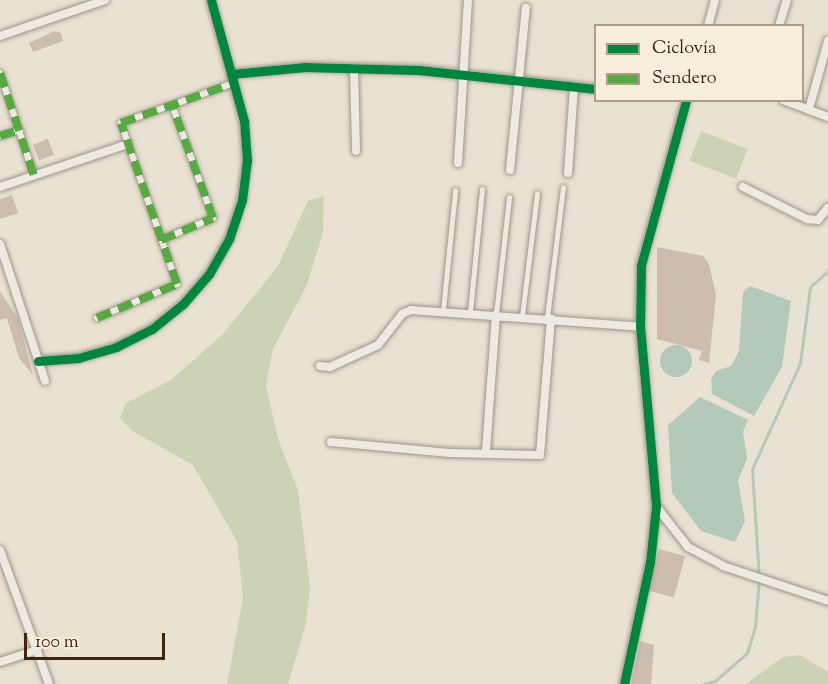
<!DOCTYPE html>
<html>
<head>
<meta charset="utf-8">
<style>
  body { margin:0 }
  #map { position:relative; width:828px; height:684px; overflow:hidden; background:#e9e2d2; font-family:"Sorts Mill Goudy",serif }
  div>[style] { position:absolute }
  .green>* { inset:0; background:#ccd3b4; transform-origin:0 0 }
  .water>* { inset:0; background:#b3cabb }
  .round { border-radius:50% }
  .stream>* { height:3px; margin:-1.5px; padding:0 1.5px; transform-origin:1.5px; border-radius:1.5px; background:#b3cabb }
  .building>* { inset:0; background:#ccbdaf; transform-origin:0 0 }
  .roads { filter:drop-shadow(0 0 2px #9e9589) drop-shadow(0 0 2px #9e9589) }
  .service>* { height:4.5px; margin:-2.25px; padding:0 2.25px; transform-origin:2.25px; border-radius:2.25px; background:#edeae2 }
  .pedestrian>* { height:6px; margin:-3px; padding:0 3px; transform-origin:3px; border-radius:3px; background:#edeae2 }
  .minor>* { height:8px; margin:-4px; padding:0 4px; transform-origin:4px; border-radius:4px; background:#edeae2 }
  .quiet>* { height:8px; margin-top:-4px; transform-origin:0; background:repeating-linear-gradient(90deg,#56aa42 0 15px,transparent 0 23px) }
  .cycleway>* { height:9px; margin:-4.5px; padding:0 4.5px; transform-origin:4.5px; border-radius:4.5px; background:#00873e }
  span { translate:-50% -50%; white-space:nowrap; text-align:center; line-height:1.15; -webkit-text-stroke:4.5px #f7eedc; paint-order:stroke }
  .legend { position:absolute; left:594px; top:24px; width:210px; height:78px; box-sizing:border-box; background:#f7eedc; border:2px solid #af9c8a; margin:0; padding:8px 10px; list-style:none; font-size:18px; color:#442210 }
  .legend li { display:flex; align-items:center; gap:12px; height:30px }
  .legend b { width:30px; border:2px solid #af9c8a }
  .scale { position:absolute; left:24px; top:633px; width:141px; height:27px; box-sizing:border-box; border:3px solid #442210; border-top:0; padding-left:8px; font-size:18px; line-height:21px; white-space:nowrap; color:#442210; -webkit-text-stroke:4px #f7eedc; paint-order:stroke }
</style>
</head>
<body>
<div id="map">
  <div class="green">
    <i style="left:701px;top:131px;width:50px;height:32px;rotate:21deg"></i>
    <i style="clip-path:polygon(324px 196px,323px 232px,307px 285px,273px 349px,266px 385px,278px 439px,298px 490px,310px 587px,306px 624px,288px 684px,227px 684px,243px 598px,237px 541px,193px 465px,132px 431px,120px 418px,126px 403px,171px 380px,223px 334px,278px 266px,308px 201px)"></i>
    <i style="clip-path:polygon(800px 655px,828px 672px,828px 684px,746px 684px,783px 657px)"></i>
  </div>
  <div class="water">
    <i style="clip-path:polygon(750px 286px,791px 301px,782px 367px,754px 416px,712px 394px,711px 379px,716px 371px,731px 366px,739px 351px,743px 292px)"></i>
    <i class="round" style="left:660px;top:345px;width:32px;height:32px"></i>
    <i style="clip-path:polygon(700px 397px,748px 420px,743px 432px,747px 459px,738px 480px,745px 521px,735px 542px,701px 531px,672px 493px,668px 425px)"></i>
  </div>
  <div class="stream">
    <i style="left:703px;top:684px;width:12px;rotate:-14deg"></i>
    <i style="left:715px;top:681px;width:43px;rotate:-41.2deg"></i>
    <i style="left:747px;top:653px;width:27px;rotate:-73deg"></i>
    <i style="left:755px;top:627px;width:49px;rotate:-85.3deg"></i>
    <i style="left:759px;top:578px;width:109px;rotate:-93.7deg"></i>
    <i style="left:752px;top:469px;width:116px;rotate:-65.6deg"></i>
    <i style="left:800px;top:363px;width:77px;rotate:-82.5deg"></i>
    <i style="left:810px;top:287px;width:24px;rotate:-42deg"></i>
  </div>
  <div class="building">
    <i style="clip-path:polygon(54px 31px,61px 33px,63px 41px,33px 52px,29px 43px)"></i>
    <i style="left:48px;top:139px;width:17px;height:16px;rotate:69deg"></i>
    <i style="clip-path:polygon(12px 195px,18px 213px,0 219px,0 199px)"></i>
    <i style="clip-path:polygon(657px 247px,703px 256px,709px 264px,716px 295px,709px 363px,699px 360px,702px 351px,657px 339px)"></i>
    <i style="clip-path:polygon(0 291px,18px 319px,33px 375px,19px 358px,7px 318px,0 320px)"></i>
    <i style="left:659px;top:549px;width:27px;height:43px;rotate:15deg"></i>
    <i style="clip-path:polygon(640px 641px,654px 645px,651px 684px,631px 684px)"></i>
  </div>
  <div class="roads">
    <div class="service">
      <i style="left:443px;top:310px;width:120px;rotate:-84.2deg"></i>
      <i style="left:470px;top:312px;width:123px;rotate:-84.4deg"></i>
      <i style="left:496px;top:314px;width:117px;rotate:-83.6deg"></i>
      <i style="left:522px;top:316px;width:123px;rotate:-83deg"></i>
      <i style="left:547px;top:318px;width:131px;rotate:-83deg"></i>
    </div>
    <div class="pedestrian">
      <i style="left:0;top:73px;width:108px;rotate:71.7deg"></i>
      <i style="left:0;top:136px;width:21px;rotate:-17deg"></i>
      <i style="left:161px;top:240px;width:56px;rotate:-22.9deg"></i>
      <i style="left:213px;top:218px;width:120px;rotate:-109.9deg"></i>
      <i style="left:97px;top:318px;width:87px;rotate:-23deg"></i>
      <i style="left:177px;top:284px;width:170px;rotate:-109.2deg"></i>
      <i style="left:121px;top:123px;width:120px;rotate:-19.5deg"></i>
    </div>
    <div class="minor">
      <i style="left:708px;top:26px;width:27px;rotate:-75deg"></i>
      <i style="left:779px;top:26px;width:27px;rotate:-73deg"></i>
      <i style="left:0;top:36px;width:111px;rotate:-18.9deg"></i>
      <i style="left:354px;top:68px;width:83px;rotate:88.6deg"></i>
      <i style="left:231px;top:74px;width:74px;rotate:-5.4deg"></i>
      <i style="left:305px;top:67px;width:114px;rotate:1.5deg"></i>
      <i style="left:419px;top:70px;width:178px;rotate:6.1deg"></i>
      <i style="left:783px;top:100px;width:48px;rotate:20.7deg"></i>
      <i style="left:809px;top:109px;width:71px;rotate:-74.4deg"></i>
      <i style="left:458px;top:163px;width:163px;rotate:-86.5deg"></i>
      <i style="left:510px;top:170px;width:163px;rotate:-84.4deg"></i>
      <i style="left:568px;top:173px;width:85px;rotate:-86deg"></i>
      <i style="left:0;top:187px;width:135px;rotate:-18.6deg"></i>
      <i style="left:743px;top:187px;width:72px;rotate:26.6deg"></i>
      <i style="left:807px;top:219px;width:11px;rotate:5deg"></i>
      <i style="left:818px;top:220px;width:16px;rotate:-52deg"></i>
      <i style="left:0;top:244px;width:144px;rotate:71.8deg"></i>
      <i style="left:38px;top:361px;width:40px;rotate:-4.3deg"></i>
      <i style="left:78px;top:358px;width:40px;rotate:-16deg"></i>
      <i style="left:116px;top:347px;width:40px;rotate:-26.6deg"></i>
      <i style="left:152px;top:329px;width:40px;rotate:-39deg"></i>
      <i style="left:183px;top:304px;width:40px;rotate:-49deg"></i>
      <i style="left:209px;top:274px;width:40px;rotate:-60.3deg"></i>
      <i style="left:229px;top:239px;width:41px;rotate:-71.6deg"></i>
      <i style="left:242px;top:200px;width:39px;rotate:-83deg"></i>
      <i style="left:247px;top:161px;width:40px;rotate:-94.3deg"></i>
      <i style="left:244px;top:121px;width:125px;rotate:-105.3deg"></i>
      <i style="left:320px;top:366px;width:10px;rotate:6deg"></i>
      <i style="left:330px;top:367px;width:53px;rotate:-24.6deg"></i>
      <i style="left:378px;top:345px;width:39px;rotate:-52deg"></i>
      <i style="left:402px;top:314px;width:10px;rotate:-24deg"></i>
      <i style="left:411px;top:310px;width:230px;rotate:4.2deg"></i>
      <i style="left:331px;top:442px;width:119px;rotate:5.3deg"></i>
      <i style="left:449px;top:453px;width:91px;rotate:1.3deg"></i>
      <i style="left:540px;top:455px;width:137px;rotate:-85.4deg"></i>
      <i style="left:486px;top:451px;width:137px;rotate:-85.8deg"></i>
      <i style="left:656px;top:506px;width:52px;rotate:52deg"></i>
      <i style="left:688px;top:547px;width:40px;rotate:28deg"></i>
      <i style="left:723px;top:566px;width:111px;rotate:18.4deg"></i>
      <i style="left:0;top:550px;width:143px;rotate:69.9deg"></i>
      <i style="left:0;top:662px;width:39px;rotate:-18deg"></i>
      <i style="left:624px;top:684px;width:125px;rotate:-78deg"></i>
      <i style="left:650px;top:562px;width:56px;rotate:-83.9deg"></i>
      <i style="left:656px;top:506px;width:180px;rotate:-95.1deg"></i>
      <i style="left:640px;top:327px;width:62px;rotate:-89.1deg"></i>
      <i style="left:641px;top:265px;width:171px;rotate:-74.7deg"></i>
    </div>
  </div>
  <div class="quiet">
    <i style="left:0;top:73px;width:108px;rotate:71.7deg"></i>
    <i style="left:0;top:136px;width:21px;rotate:-17deg"></i>
    <i style="left:161px;top:240px;width:56px;rotate:-22.9deg"></i>
    <i style="left:213px;top:218px;width:120px;rotate:-109.9deg"></i>
    <i style="left:97px;top:318px;width:87px;rotate:-23deg"></i>
    <i style="left:177px;top:284px;width:170px;rotate:-109.2deg"></i>
    <i style="left:121px;top:123px;width:120px;rotate:-19.5deg"></i>
  </div>
  <div class="cycleway">
    <i style="left:231px;top:74px;width:74px;rotate:-5.4deg"></i>
    <i style="left:305px;top:67px;width:114px;rotate:1.5deg"></i>
    <i style="left:419px;top:70px;width:178px;rotate:6.1deg"></i>
    <i style="left:38px;top:361px;width:40px;rotate:-4.3deg"></i>
    <i style="left:78px;top:358px;width:40px;rotate:-16deg"></i>
    <i style="left:116px;top:347px;width:40px;rotate:-26.6deg"></i>
    <i style="left:152px;top:329px;width:40px;rotate:-39deg"></i>
    <i style="left:183px;top:304px;width:40px;rotate:-49deg"></i>
    <i style="left:209px;top:274px;width:40px;rotate:-60.3deg"></i>
    <i style="left:229px;top:239px;width:41px;rotate:-71.6deg"></i>
    <i style="left:242px;top:200px;width:39px;rotate:-83deg"></i>
    <i style="left:247px;top:161px;width:40px;rotate:-94.3deg"></i>
    <i style="left:244px;top:121px;width:125px;rotate:-105.3deg"></i>
    <i style="left:624px;top:684px;width:125px;rotate:-78deg"></i>
    <i style="left:650px;top:562px;width:56px;rotate:-83.9deg"></i>
    <i style="left:656px;top:506px;width:180px;rotate:-95.1deg"></i>
    <i style="left:640px;top:327px;width:62px;rotate:-89.1deg"></i>
    <i style="left:641px;top:265px;width:171px;rotate:-74.7deg"></i>
  </div>
  <ul class="legend">
  <li><b style="height:8px;background:#00873e"></b>Ciclovía</li>
  <li><b style="height:8px;background:#56aa42"></b>Sendero</li>
  </ul>
  <div class="scale">100 m</div>
</div>
</body>
</html>
